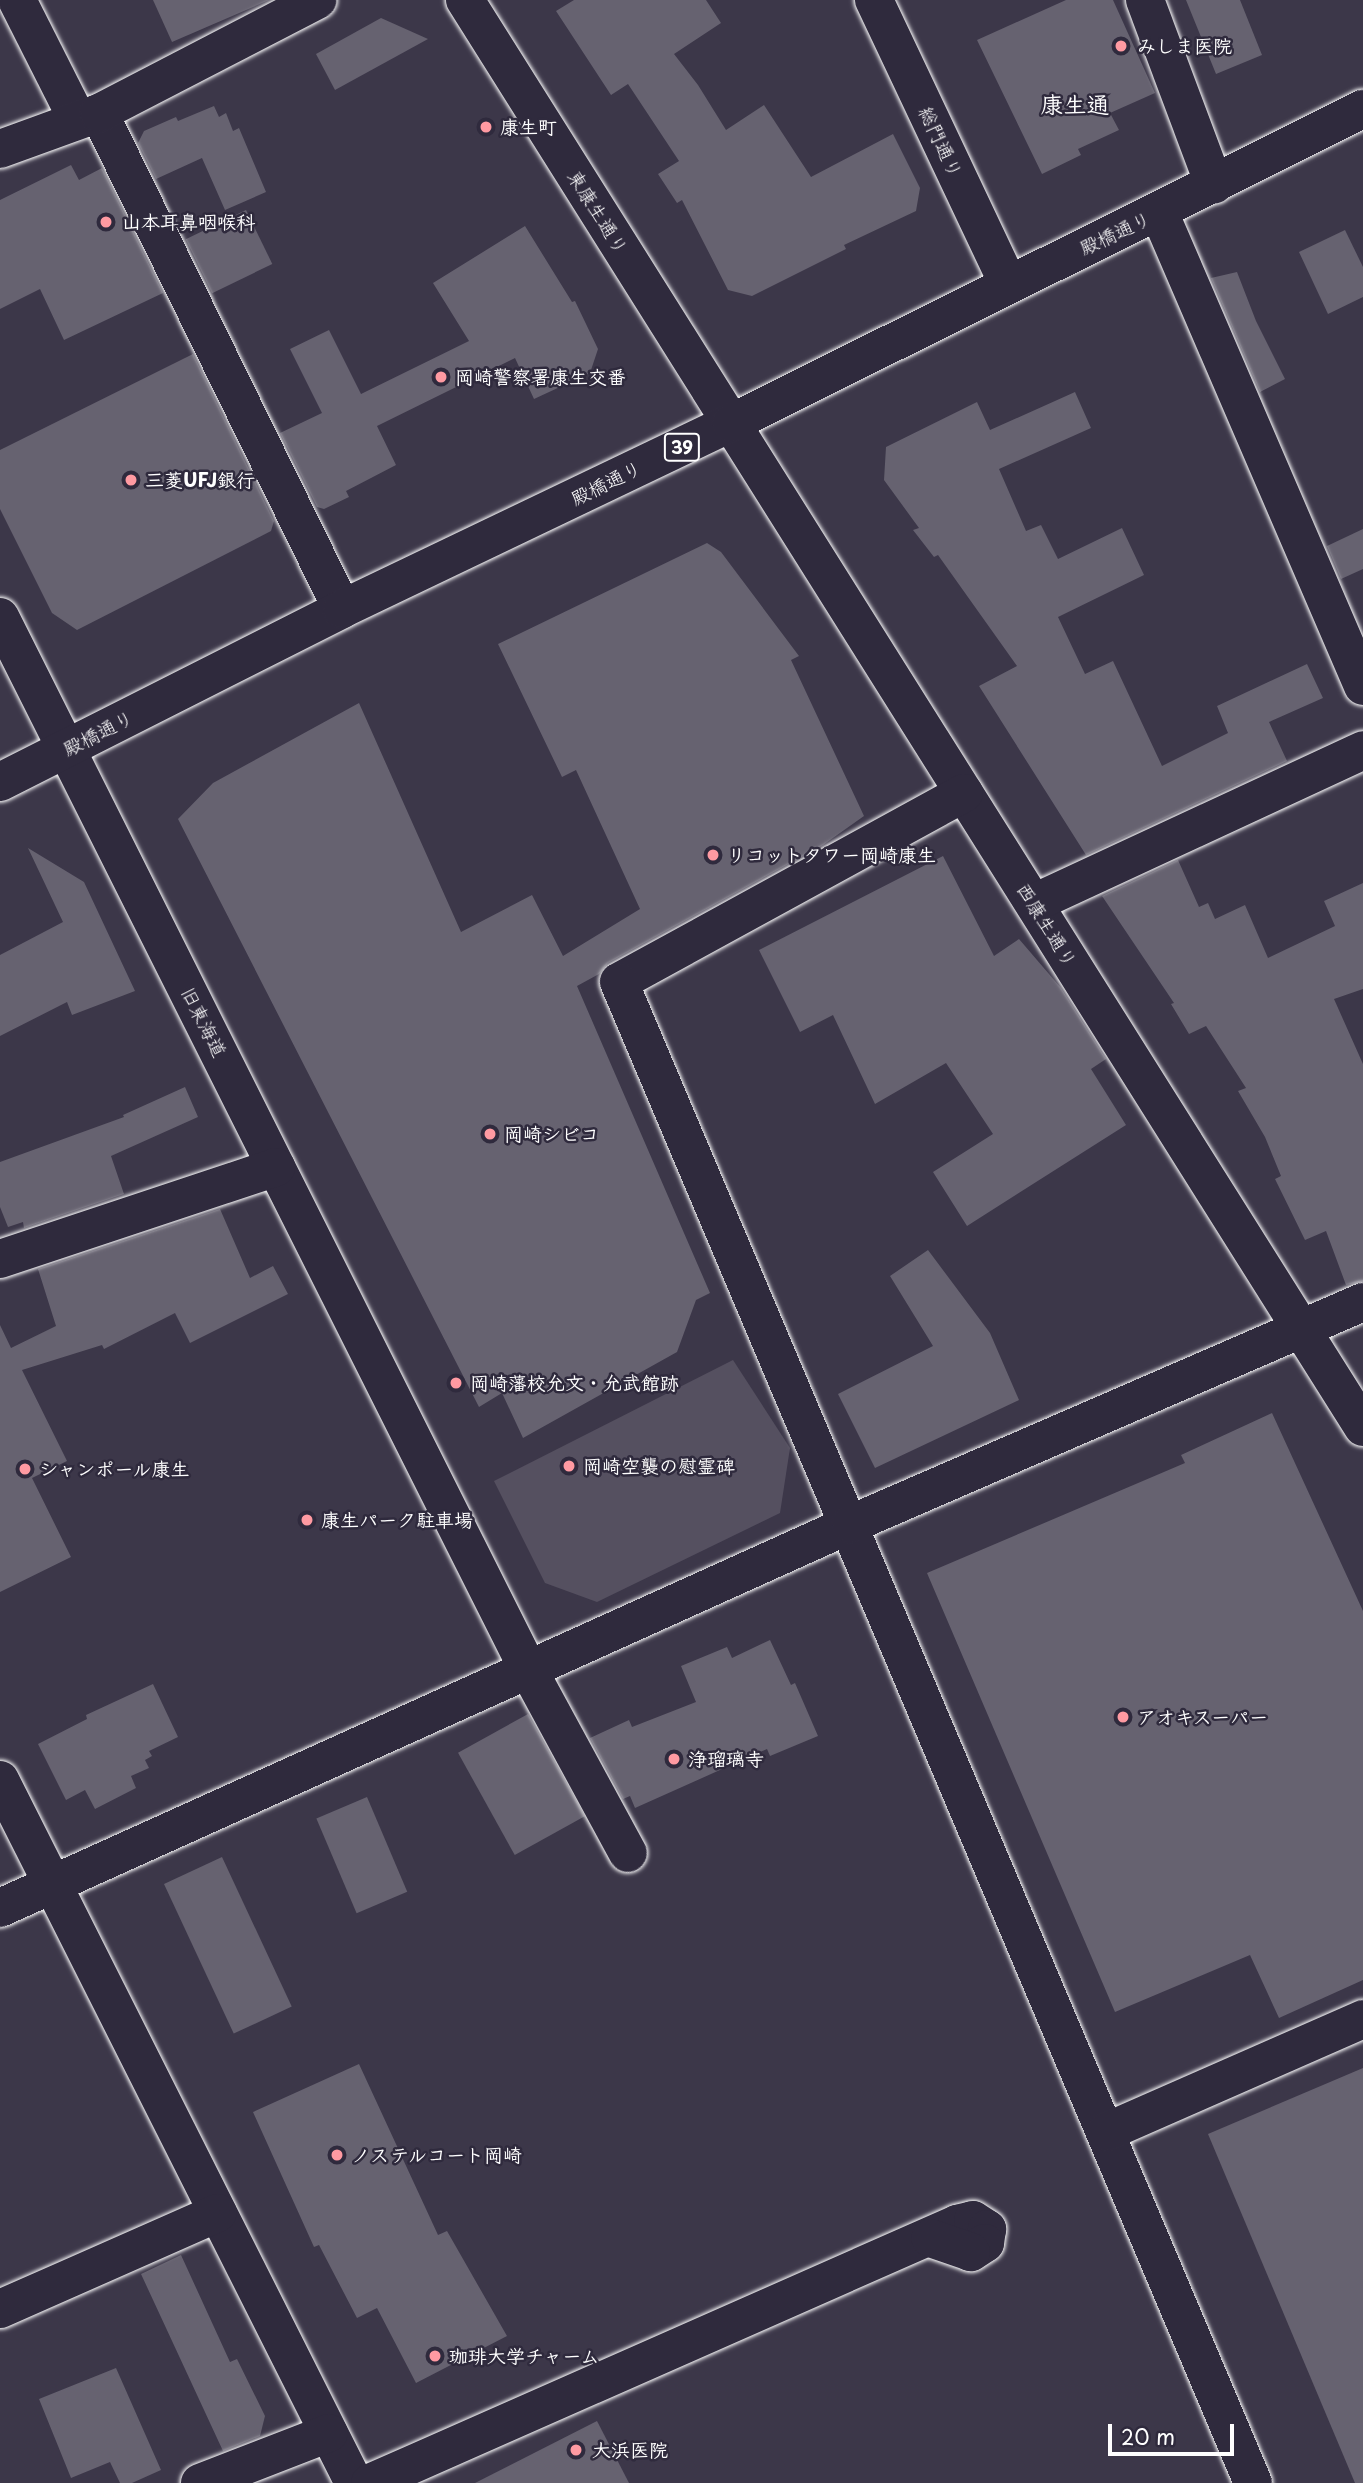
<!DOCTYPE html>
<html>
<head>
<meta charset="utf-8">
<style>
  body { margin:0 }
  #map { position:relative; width:1363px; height:2483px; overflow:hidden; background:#3c3749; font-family:"Playpen Sans","Klee One",sans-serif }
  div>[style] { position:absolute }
  .green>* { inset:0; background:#555060 }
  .building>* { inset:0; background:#666270; transform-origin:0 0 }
  .roads { filter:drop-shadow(0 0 2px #fff) drop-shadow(0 0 2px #fff) }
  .minor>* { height:38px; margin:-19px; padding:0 19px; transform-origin:19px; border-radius:19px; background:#2f2a3d }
  .major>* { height:38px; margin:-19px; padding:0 19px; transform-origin:19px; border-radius:19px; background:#2f2a3d }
  .dots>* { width:19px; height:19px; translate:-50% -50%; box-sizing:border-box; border:4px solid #2f2a3d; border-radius:50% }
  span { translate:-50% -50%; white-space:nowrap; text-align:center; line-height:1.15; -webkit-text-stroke:5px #2f2a3d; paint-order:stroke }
  .shield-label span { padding:2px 5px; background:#2f2a3d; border:2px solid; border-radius:5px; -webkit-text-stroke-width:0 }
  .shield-label { font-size:18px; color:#fff; font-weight:700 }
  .poi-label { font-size:19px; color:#fff; font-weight:700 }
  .left { translate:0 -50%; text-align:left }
  .street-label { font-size:19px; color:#fff }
  .quarter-label { font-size:23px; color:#fff; font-weight:700 }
  .scale { position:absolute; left:1108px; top:2424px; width:126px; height:32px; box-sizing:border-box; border:4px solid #fff; border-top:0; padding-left:9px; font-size:21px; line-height:24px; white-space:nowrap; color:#fff; -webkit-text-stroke:5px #2f2a3d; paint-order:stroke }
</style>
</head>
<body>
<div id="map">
  <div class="green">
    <i style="clip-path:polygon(733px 1360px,790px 1448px,780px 1513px,597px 1602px,545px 1583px,494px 1481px)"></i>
  </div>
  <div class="building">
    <i style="clip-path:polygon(153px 0,269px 0,172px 42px)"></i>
    <i style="clip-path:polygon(574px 0,706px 0,721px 23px,674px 54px,698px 85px,726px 130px,764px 105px,811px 177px,893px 134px,920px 188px,916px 211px,844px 245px,846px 249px,752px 296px,728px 290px,682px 200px,677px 203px,658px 174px,679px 161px,628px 84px,611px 95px,556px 11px)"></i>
    <i style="clip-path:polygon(1066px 0,1113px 0,1155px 93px,1110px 113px,1119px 130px,1078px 149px,1081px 155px,1042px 174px,977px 40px)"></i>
    <i style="clip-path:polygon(1186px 0,1240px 0,1262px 55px,1216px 74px)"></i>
    <i style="clip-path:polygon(381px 18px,428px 39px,335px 90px,316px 54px)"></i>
    <i style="clip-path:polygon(214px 106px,219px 117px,226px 113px,233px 131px,239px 128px,266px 192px,225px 210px,202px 158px,156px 179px,138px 143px,144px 131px,176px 117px,178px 121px)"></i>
    <i style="clip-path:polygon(71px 165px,79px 180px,102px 168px,163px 293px,64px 340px,40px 289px,0 309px,0 200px)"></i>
    <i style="left:246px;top:210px;width:60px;height:67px;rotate:64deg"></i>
    <i style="clip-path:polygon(525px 226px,572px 302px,575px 301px,598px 349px,590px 373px,534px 399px,515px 358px,377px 426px,396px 465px,346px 491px,349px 497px,324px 509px,317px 507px,280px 433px,322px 413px,290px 349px,329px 330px,361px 394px,469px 341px,433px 283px)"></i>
    <i style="clip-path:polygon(1345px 230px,1363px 267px,1363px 297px,1328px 314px,1299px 252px)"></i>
    <i style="clip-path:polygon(1237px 272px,1256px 321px,1285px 379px,1260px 392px,1211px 278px)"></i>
    <i style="clip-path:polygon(193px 354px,274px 521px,271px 531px,77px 630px,52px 613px,0 509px,0 450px)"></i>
    <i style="clip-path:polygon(1075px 392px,1091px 428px,999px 469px,1026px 531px,1041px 525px,1058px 559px,1122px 528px,1144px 575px,1058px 617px,1085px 674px,1113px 661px,1162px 766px,1228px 733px,1217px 706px,1307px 664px,1323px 698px,1269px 722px,1287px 761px,1086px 855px,979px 686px,1017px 666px,938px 555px,934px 557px,913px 530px,919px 528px,884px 480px,886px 447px,977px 402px,990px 430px)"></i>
    <i style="clip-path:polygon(1363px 529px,1363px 569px,1341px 579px,1327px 546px)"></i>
    <i style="clip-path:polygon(707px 543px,721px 552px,799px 656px,791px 660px,864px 816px,823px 845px,608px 963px,599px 974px,577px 986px,710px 1293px,696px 1300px,677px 1352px,523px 1438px,502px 1393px,479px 1407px,178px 819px,213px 783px,359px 703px,461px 932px,532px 895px,563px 956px,640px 909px,576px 770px,562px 777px,498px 644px)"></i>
    <i style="clip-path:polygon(28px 848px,84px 882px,135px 991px,72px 1015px,67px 1002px,0 1036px,0 955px,63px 922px)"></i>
    <i style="clip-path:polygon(943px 856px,994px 956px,1019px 939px,1061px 988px,1106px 1059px,1091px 1069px,1126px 1125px,967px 1226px,933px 1172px,993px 1134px,946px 1063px,875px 1104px,833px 1015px,800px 1032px,759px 950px)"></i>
    <i style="clip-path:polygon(1178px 860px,1199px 907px,1208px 903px,1215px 919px,1245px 905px,1268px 958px,1335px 926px,1324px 901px,1363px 883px,1363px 989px,1334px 999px,1363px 1064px,1363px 1281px,1346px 1285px,1326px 1231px,1305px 1240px,1275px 1179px,1281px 1176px,1265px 1137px,1238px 1091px,1246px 1088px,1206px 1026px,1189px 1034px,1171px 1004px,1174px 1003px,1102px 896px)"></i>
    <i style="clip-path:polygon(185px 1087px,198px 1117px,111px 1156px,124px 1194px,24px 1228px,23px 1222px,8px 1227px,0 1207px,0 1162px,124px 1117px,123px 1115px)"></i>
    <i style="clip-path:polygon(220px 1209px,250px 1278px,273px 1266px,288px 1294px,190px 1343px,175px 1313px,104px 1349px,102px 1345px,22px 1370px,67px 1461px,32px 1478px,71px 1557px,0 1592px,0 1325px,11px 1348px,56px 1326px,38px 1269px)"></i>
    <i style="clip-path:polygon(928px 1250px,990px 1333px,1019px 1400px,875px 1468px,838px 1394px,933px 1346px,890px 1276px)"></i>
    <i style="clip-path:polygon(1272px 1413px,1363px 1611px,1363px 1980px,1279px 2018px,1250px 1955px,1115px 2012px,927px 1573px,1185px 1463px,1181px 1455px)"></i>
    <i style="clip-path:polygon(770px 1640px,791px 1685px,795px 1683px,818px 1736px,770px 1756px,767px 1749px,635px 1808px,630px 1796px,623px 1799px,590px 1738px,629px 1720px,632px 1727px,696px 1702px,681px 1666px,727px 1647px,732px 1658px)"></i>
    <i style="clip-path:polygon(153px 1684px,178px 1737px,149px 1751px,152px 1756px,145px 1760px,149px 1768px,131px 1776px,136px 1788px,95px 1809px,85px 1790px,66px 1800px,38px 1744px,87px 1719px,86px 1715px)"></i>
    <i style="left:528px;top:1714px;width:117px;height:80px;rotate:61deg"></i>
    <i style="left:367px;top:1797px;width:103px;height:55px;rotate:67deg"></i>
    <i style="left:222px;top:1857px;width:165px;height:64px;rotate:65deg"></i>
    <i style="clip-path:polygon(359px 2064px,438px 2235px,447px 2231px,507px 2336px,416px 2383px,377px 2308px,357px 2318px,319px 2245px,314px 2247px,253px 2112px)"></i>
    <i style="clip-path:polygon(1363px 2068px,1363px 2483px,1355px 2483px,1208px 2134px)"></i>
    <i style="clip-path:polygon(181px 2255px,230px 2362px,237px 2359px,265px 2416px,260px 2436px,223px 2451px,141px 2274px)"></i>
    <i style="clip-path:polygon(116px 2368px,161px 2470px,132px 2483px,120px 2483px,110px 2462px,71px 2478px,39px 2399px)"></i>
    <i style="clip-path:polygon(597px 2421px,629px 2483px,475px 2483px)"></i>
  </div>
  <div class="roads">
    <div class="minor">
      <i style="left:17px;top:0;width:133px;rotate:63.2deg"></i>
      <i style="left:465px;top:0;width:1686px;rotate:57.82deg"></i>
      <i style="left:874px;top:0;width:313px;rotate:64.7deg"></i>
      <i style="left:1145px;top:0;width:197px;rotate:69.5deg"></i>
      <i style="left:99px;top:113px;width:552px;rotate:63.9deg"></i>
      <i style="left:0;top:149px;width:105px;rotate:-20deg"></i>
      <i style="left:99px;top:113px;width:246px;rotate:-27.4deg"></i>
      <i style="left:1159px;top:212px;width:516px;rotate:66.71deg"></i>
      <i style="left:0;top:617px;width:1179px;rotate:63.35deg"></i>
      <i style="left:529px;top:1671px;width:207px;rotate:61.5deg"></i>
      <i style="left:964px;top:793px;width:393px;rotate:151.3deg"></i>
      <i style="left:619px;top:982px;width:1629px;rotate:67.1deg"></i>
      <i style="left:1034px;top:903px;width:363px;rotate:-24.9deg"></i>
      <i style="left:0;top:1259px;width:291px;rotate:-18.4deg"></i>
      <i style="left:0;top:1780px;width:787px;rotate:63.27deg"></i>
      <i style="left:0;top:1908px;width:934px;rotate:-24.29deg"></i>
      <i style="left:851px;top:1524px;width:558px;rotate:-23.44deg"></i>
      <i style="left:1106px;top:2132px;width:281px;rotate:-23.7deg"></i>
      <i style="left:0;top:2309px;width:238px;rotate:-23.8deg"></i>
      <i style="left:200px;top:2483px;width:138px;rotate:-21.2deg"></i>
      <i style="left:370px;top:2483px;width:642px;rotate:-23.81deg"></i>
      <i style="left:957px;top:2224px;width:16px;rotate:-14deg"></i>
      <i style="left:973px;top:2220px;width:17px;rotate:33deg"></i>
      <i style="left:987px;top:2229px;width:14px;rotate:98deg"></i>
      <i style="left:985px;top:2243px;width:17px;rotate:147deg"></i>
      <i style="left:971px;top:2252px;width:43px;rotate:-161.1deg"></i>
    </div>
    <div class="major">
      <i style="left:0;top:782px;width:383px;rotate:-26.8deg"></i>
      <i style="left:342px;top:609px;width:431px;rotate:-25.6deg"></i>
      <i style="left:731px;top:423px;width:706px;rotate:-26.42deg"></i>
    </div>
  </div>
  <div class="dots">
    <i style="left:1121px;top:46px;background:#ff9aa2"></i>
    <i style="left:486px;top:127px;background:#ff9aa2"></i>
    <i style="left:106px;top:222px;background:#ff9aa2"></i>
    <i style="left:441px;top:377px;background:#ff9aa2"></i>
    <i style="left:131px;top:480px;background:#ff9aa2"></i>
    <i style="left:713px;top:855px;background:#ff9aa2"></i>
    <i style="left:490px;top:1134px;background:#ff9aa2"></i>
    <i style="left:456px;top:1383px;background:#ff9aa2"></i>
    <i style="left:569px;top:1466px;background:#ff9aa2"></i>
    <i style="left:25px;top:1469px;background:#ff9aa2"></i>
    <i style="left:307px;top:1520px;background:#ff9aa2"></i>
    <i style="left:1123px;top:1717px;background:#ff9aa2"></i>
    <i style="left:674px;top:1759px;background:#ff9aa2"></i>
    <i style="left:337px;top:2155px;background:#ff9aa2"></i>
    <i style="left:435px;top:2356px;background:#ff9aa2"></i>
    <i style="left:576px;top:2450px;background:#ff9aa2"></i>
  </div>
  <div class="shield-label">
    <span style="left:682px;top:447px">39</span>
  </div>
  <div class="poi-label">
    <span class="left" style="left:1137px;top:46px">みしま医院</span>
    <span class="left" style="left:500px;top:127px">康生町</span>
    <span class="left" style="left:122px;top:222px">山本耳鼻咽喉科</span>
    <span class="left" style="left:455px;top:377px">岡崎警察署康生交番</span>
    <span class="left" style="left:145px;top:480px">三菱UFJ銀行</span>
    <span class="left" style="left:727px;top:855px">リコットタワー岡崎康生</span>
    <span class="left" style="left:504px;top:1134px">岡崎シビコ</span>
    <span class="left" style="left:470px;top:1383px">岡崎藩校允文・允武館跡</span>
    <span class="left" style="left:583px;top:1466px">岡崎空襲の慰霊碑</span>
    <span class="left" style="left:39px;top:1469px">シャンポール康生</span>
    <span class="left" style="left:321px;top:1520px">康生パーク駐車場</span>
    <span class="left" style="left:1137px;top:1717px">アオキスーパー</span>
    <span class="left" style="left:688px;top:1759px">浄瑠璃寺</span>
    <span class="left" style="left:351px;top:2155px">ノステルコート岡崎</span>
    <span class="left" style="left:449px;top:2356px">珈琲大学チャーム</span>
    <span class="left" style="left:592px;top:2450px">大浜医院</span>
  </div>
  <div class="street-label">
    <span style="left:941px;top:142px;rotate:65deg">総門通り</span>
    <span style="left:598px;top:212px;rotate:58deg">東康生通り</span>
    <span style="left:1115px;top:233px;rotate:-25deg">殿橋通り</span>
    <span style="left:606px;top:483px;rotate:-26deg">殿橋通り</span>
    <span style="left:98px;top:733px;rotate:-27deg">殿橋通り</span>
    <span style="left:1047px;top:925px;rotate:58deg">西康生通り</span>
    <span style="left:204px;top:1022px;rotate:63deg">旧東海道</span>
  </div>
  <div class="quarter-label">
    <span style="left:1075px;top:104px">康生通</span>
  </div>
  <div class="scale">20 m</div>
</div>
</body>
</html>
